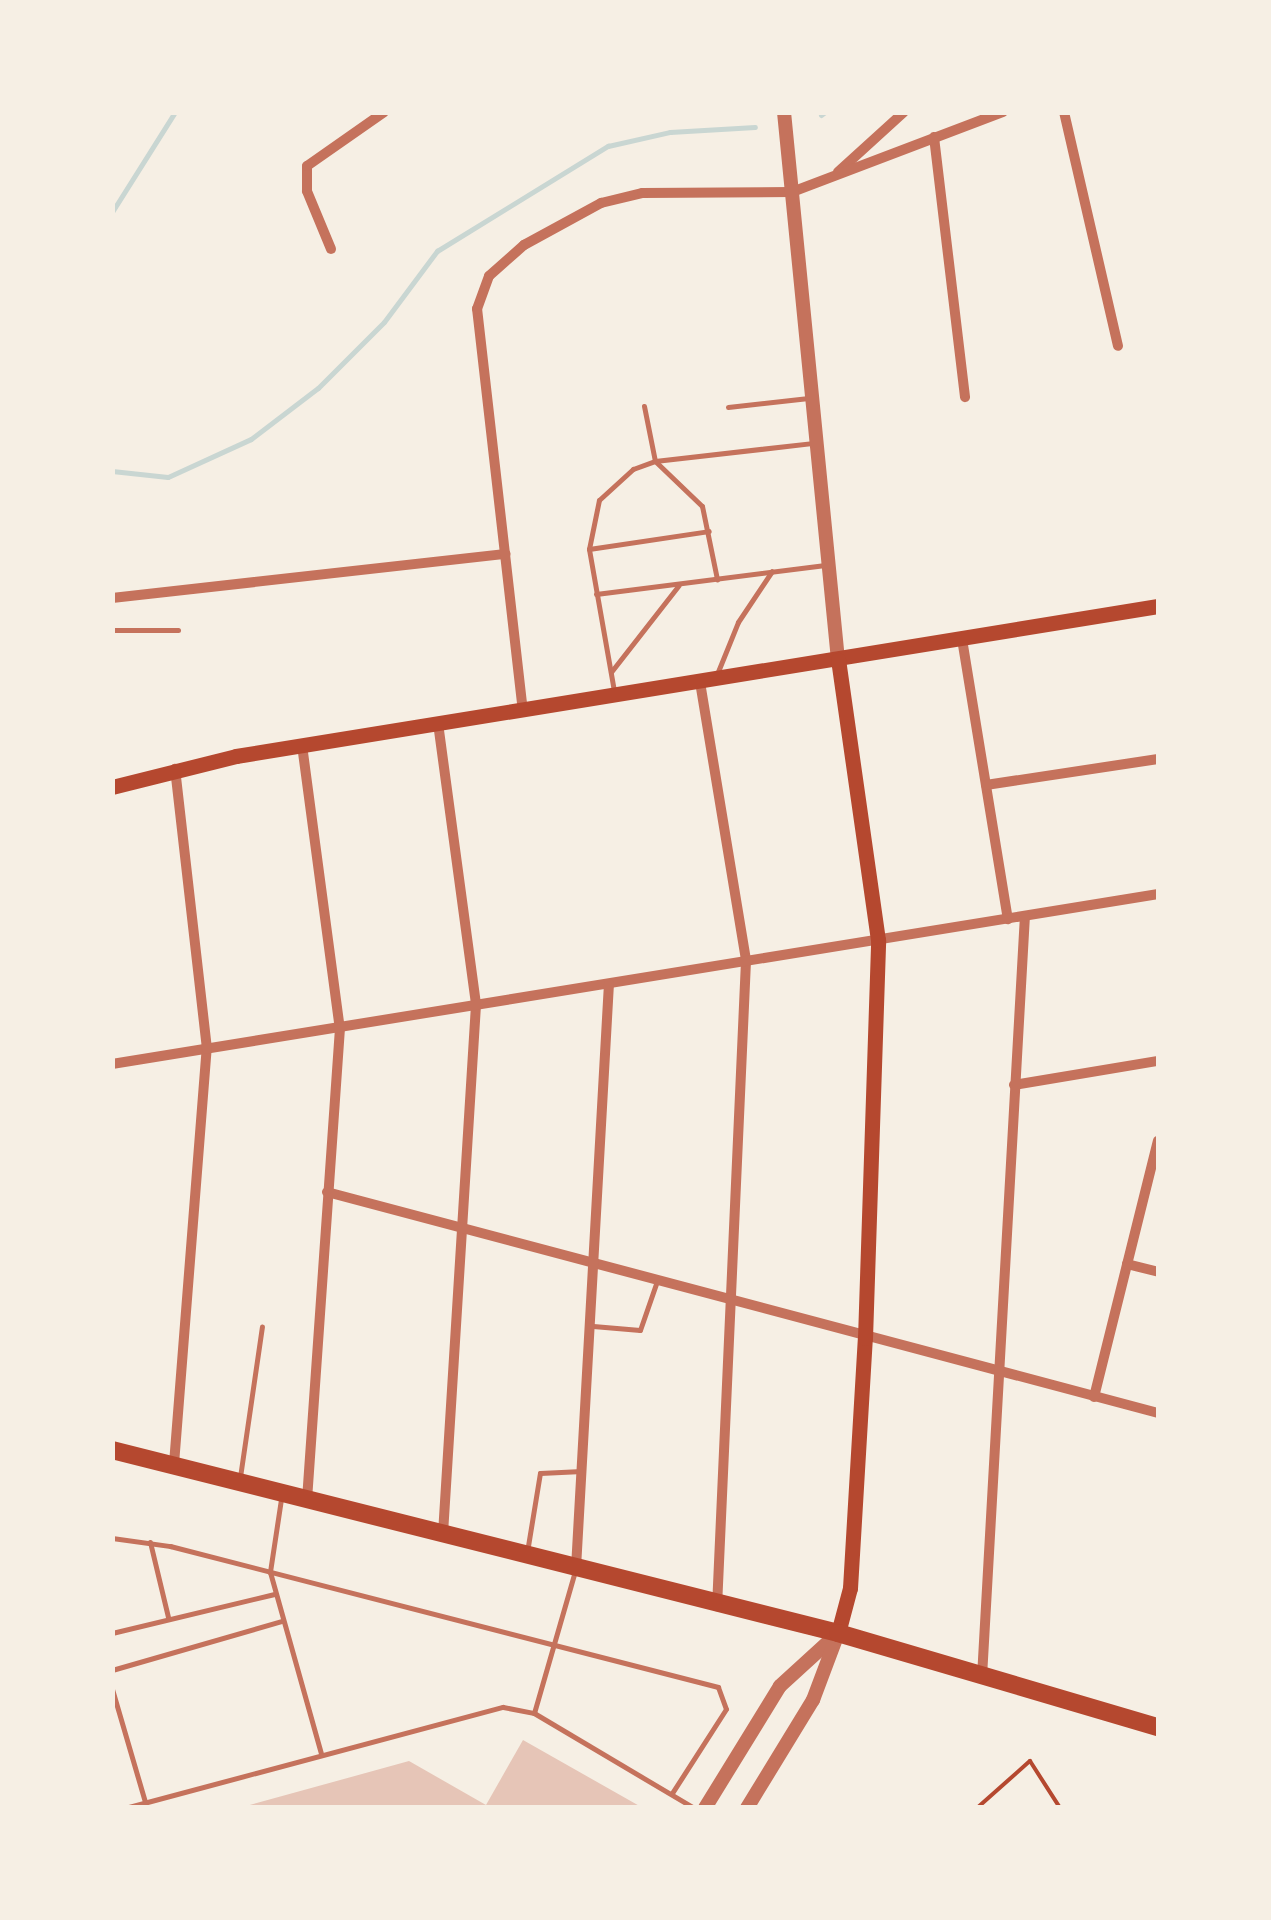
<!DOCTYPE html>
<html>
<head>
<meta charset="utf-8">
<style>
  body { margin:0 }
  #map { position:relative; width:1271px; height:1920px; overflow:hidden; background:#f6efe4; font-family:"Zilla Slab",serif }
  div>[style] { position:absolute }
  .stream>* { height:5px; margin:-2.5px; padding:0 2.5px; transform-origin:2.5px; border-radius:2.5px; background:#c9d6d2 }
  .building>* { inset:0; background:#e6c5b7 }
  .path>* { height:4px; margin:-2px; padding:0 2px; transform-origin:2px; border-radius:2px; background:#b5482f }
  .service>* { height:5px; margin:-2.5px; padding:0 2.5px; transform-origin:2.5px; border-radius:2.5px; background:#c5725c }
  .minor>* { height:10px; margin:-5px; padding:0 5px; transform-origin:5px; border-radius:5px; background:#c5725c }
  .tertiary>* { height:14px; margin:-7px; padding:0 7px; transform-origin:7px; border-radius:7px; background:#c5725c }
  .secondary>* { height:15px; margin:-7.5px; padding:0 7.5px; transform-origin:7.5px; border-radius:7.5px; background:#b5482f }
  .primary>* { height:18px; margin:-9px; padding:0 9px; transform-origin:9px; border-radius:9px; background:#b5482f }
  span { translate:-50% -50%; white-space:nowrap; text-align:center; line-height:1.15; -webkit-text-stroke:9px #f6efe4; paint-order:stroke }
  .frame { position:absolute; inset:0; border:115px solid #f6efe4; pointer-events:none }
</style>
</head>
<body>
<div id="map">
  <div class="stream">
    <i style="left:821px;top:115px;width:5px;rotate:-37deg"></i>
    <i style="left:112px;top:212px;width:118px;rotate:-57.8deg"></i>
    <i style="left:112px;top:471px;width:56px;rotate:6.1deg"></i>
    <i style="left:168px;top:477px;width:91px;rotate:-24.6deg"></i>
    <i style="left:251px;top:439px;width:84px;rotate:-37.3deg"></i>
    <i style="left:318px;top:388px;width:93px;rotate:-45deg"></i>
    <i style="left:384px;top:322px;width:89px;rotate:-53.3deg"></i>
    <i style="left:437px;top:251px;width:201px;rotate:-31.6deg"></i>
    <i style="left:608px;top:146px;width:64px;rotate:-12.7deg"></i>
    <i style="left:670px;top:132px;width:85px;rotate:-3.4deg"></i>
  </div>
  <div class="building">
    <i style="clip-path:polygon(523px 1740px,643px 1808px,239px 1808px,409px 1761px,486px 1805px)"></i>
  </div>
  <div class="path">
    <i style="left:977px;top:1808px;width:71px;rotate:-41.6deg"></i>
    <i style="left:1030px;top:1761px;width:56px;rotate:57.4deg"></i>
  </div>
  <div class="service">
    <i style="left:644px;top:406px;width:56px;rotate:78.7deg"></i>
    <i style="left:655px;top:461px;width:65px;rotate:43.8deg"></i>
    <i style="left:702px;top:506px;width:75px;rotate:78.4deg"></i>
    <i style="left:728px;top:407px;width:81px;rotate:-6.4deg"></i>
    <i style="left:589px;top:549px;width:121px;rotate:-8.5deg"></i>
    <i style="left:596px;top:594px;width:231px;rotate:-7.2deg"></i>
    <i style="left:112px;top:630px;width:66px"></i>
    <i style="left:611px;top:672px;width:110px;rotate:-52deg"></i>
    <i style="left:717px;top:674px;width:56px;rotate:-68deg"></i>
    <i style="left:738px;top:622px;width:61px;rotate:-56.3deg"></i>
    <i style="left:614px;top:691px;width:144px;rotate:-100deg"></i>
    <i style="left:589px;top:549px;width:50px;rotate:-78.5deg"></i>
    <i style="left:599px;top:500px;width:46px;rotate:-42.4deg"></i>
    <i style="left:633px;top:469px;width:23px;rotate:-20deg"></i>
    <i style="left:655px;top:461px;width:160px;rotate:-6.5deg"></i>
    <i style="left:593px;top:1326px;width:47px;rotate:4.9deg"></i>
    <i style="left:640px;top:1330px;width:52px;rotate:-70.9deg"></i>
    <i style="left:240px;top:1477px;width:152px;rotate:-81.7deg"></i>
    <i style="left:281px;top:1499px;width:74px;rotate:98.6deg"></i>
    <i style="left:270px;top:1572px;width:188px;rotate:74.3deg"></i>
    <i style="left:112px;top:1538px;width:59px;rotate:7.9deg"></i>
    <i style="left:170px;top:1546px;width:566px;rotate:14.43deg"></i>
    <i style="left:718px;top:1687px;width:23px;rotate:70deg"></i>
    <i style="left:726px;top:1709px;width:100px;rotate:122.7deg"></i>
    <i style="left:150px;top:1542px;width:77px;rotate:76.5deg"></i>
    <i style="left:527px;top:1552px;width:80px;rotate:-80.7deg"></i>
    <i style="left:540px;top:1473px;width:42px;rotate:-2.7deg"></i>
    <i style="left:112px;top:1633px;width:167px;rotate:-13.5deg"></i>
    <i style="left:112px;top:1670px;width:177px;rotate:-16.1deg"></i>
    <i style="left:112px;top:1689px;width:118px;rotate:73.7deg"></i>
    <i style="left:534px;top:1713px;width:148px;rotate:-73.9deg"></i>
    <i style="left:125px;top:1808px;width:391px;rotate:-15deg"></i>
    <i style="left:503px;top:1707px;width:32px;rotate:11deg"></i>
    <i style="left:534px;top:1713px;width:186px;rotate:30.7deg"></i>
  </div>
  <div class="minor">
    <i style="left:1064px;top:112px;width:240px;rotate:77deg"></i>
    <i style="left:934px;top:137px;width:262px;rotate:83.2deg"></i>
    <i style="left:838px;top:172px;width:89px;rotate:-42.3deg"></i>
    <i style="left:331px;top:249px;width:63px;rotate:-112.5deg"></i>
    <i style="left:307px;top:191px;width:25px;rotate:-90deg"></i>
    <i style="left:307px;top:166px;width:94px;rotate:-35deg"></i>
    <i style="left:112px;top:598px;width:396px;rotate:-6.4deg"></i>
    <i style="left:962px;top:639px;width:284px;rotate:80.7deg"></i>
    <i style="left:700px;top:682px;width:283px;rotate:80.6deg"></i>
    <i style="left:746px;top:961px;width:646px;rotate:92.57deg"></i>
    <i style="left:523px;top:712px;width:406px;rotate:-96.5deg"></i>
    <i style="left:477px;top:309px;width:35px;rotate:-70deg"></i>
    <i style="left:489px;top:276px;width:47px;rotate:-41.5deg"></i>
    <i style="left:524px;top:245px;width:88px;rotate:-28.6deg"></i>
    <i style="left:601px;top:203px;width:42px;rotate:-13.7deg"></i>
    <i style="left:642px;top:193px;width:150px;rotate:-0.4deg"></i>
    <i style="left:792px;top:192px;width:226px;rotate:-20.8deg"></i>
    <i style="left:438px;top:723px;width:285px;rotate:82.3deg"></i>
    <i style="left:476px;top:1005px;width:530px;rotate:93.57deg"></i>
    <i style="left:302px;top:745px;width:286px;rotate:82.4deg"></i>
    <i style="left:340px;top:1028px;width:469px;rotate:94deg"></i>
    <i style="left:986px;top:785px;width:174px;rotate:-8.6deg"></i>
    <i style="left:112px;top:1064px;width:1060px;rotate:-9.23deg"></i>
    <i style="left:1014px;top:1085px;width:146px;rotate:-9.5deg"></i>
    <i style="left:327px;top:1192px;width:860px;rotate:14.89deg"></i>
    <i style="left:1127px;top:1264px;width:32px;rotate:14deg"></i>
    <i style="left:1094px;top:1397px;width:264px;rotate:-76deg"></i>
    <i style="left:174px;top:1464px;width:416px;rotate:-85.5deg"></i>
    <i style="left:207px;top:1049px;width:282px;rotate:-96.5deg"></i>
    <i style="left:576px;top:1568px;width:585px;rotate:-86.77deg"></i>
    <i style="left:982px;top:1677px;width:762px;rotate:-86.77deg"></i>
  </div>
  <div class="tertiary">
    <i style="left:784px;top:112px;width:551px;rotate:84.37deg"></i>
    <i style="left:705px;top:1808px;width:143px;rotate:-58.4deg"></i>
    <i style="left:780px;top:1686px;width:79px;rotate:-42.4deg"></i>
    <i style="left:747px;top:1808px;width:127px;rotate:-58.6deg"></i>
    <i style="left:813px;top:1700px;width:68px;rotate:-69.4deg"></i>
  </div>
  <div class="secondary">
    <i style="left:112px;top:787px;width:128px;rotate:-14deg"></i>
    <i style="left:236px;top:756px;width:934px;rotate:-9.24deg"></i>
    <i style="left:838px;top:1633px;width:47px;rotate:-75.1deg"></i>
    <i style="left:850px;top:1588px;width:250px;rotate:-86.6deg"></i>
    <i style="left:865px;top:1338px;width:398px;rotate:-88.1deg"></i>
    <i style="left:878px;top:940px;width:283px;rotate:-98.1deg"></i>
  </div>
  <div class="primary">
    <i style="left:112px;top:1450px;width:749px;rotate:14.15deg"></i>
    <i style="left:838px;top:1633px;width:334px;rotate:16.4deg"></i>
  </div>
  <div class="frame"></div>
</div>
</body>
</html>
